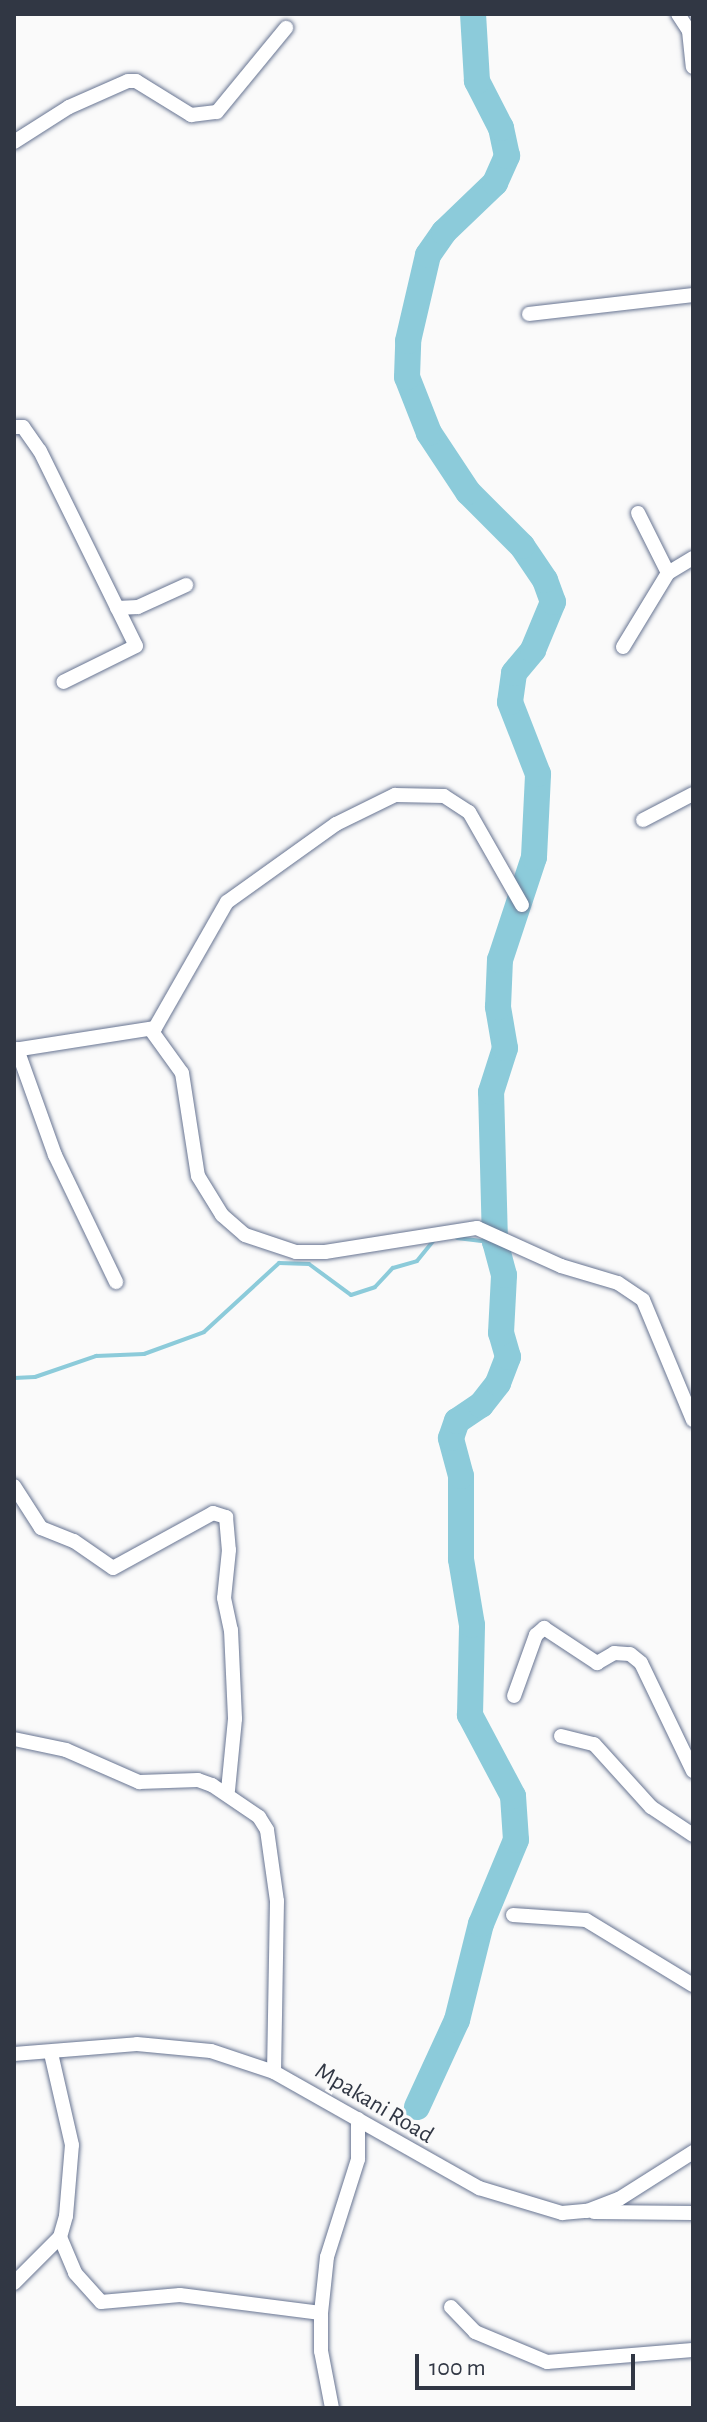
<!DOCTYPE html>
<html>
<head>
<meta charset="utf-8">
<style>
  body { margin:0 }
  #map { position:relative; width:707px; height:2422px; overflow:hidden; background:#fafafa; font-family:"Alegreya Sans",sans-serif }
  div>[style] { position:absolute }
  .stream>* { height:4px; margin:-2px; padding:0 2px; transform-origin:2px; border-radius:2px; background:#8ccbda }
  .river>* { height:26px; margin:-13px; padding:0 13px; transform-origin:13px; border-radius:13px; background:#8ccbda }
  .roads { filter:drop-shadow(0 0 2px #687592) drop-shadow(0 0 2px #687592) }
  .minor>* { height:14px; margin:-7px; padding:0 7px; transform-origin:7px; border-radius:7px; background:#fff }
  span { translate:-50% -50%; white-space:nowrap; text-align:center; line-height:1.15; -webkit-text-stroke:6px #fafafa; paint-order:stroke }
  .street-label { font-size:24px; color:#313744 }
  .frame { position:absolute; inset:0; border:16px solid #313744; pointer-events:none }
  .scale { position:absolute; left:415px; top:2354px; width:220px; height:36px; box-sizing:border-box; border:4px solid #313744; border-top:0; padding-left:10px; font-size:24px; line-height:28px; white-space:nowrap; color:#313744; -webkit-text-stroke:6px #fafafa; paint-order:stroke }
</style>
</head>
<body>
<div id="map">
  <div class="stream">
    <i style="left:457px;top:1238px;width:35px;rotate:7deg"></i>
    <i style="left:14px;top:1378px;width:21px;rotate:-3deg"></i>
    <i style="left:35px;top:1377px;width:65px;rotate:-19deg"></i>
    <i style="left:96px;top:1356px;width:48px;rotate:-2.4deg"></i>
    <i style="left:144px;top:1354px;width:64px;rotate:-20.1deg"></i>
    <i style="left:204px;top:1332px;width:102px;rotate:-42.6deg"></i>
    <i style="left:279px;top:1263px;width:30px;rotate:2deg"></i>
    <i style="left:309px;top:1264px;width:52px;rotate:36.4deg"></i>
    <i style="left:351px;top:1295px;width:25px;rotate:-18deg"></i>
    <i style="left:375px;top:1287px;width:26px;rotate:-47deg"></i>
    <i style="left:393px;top:1268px;width:25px;rotate:-16deg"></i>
    <i style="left:417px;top:1261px;width:27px;rotate:-51deg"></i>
  </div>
  <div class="river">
    <i style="left:417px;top:2107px;width:96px;rotate:-65.3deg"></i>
    <i style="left:457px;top:2020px;width:99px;rotate:-76deg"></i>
    <i style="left:481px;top:1924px;width:91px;rotate:-67.4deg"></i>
    <i style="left:516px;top:1840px;width:44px;rotate:-93.9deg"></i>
    <i style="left:513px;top:1796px;width:92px;rotate:-118deg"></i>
    <i style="left:470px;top:1715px;width:90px;rotate:-88.7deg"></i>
    <i style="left:472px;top:1625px;width:67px;rotate:-99.5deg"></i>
    <i style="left:461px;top:1559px;width:83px;rotate:-90deg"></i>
    <i style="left:461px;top:1476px;width:39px;rotate:-105deg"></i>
    <i style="left:451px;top:1438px;width:18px;rotate:-71deg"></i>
    <i style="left:457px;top:1421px;width:29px;rotate:-34deg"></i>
    <i style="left:481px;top:1405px;width:28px;rotate:-52deg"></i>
    <i style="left:498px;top:1383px;width:28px;rotate:-69deg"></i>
    <i style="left:508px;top:1357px;width:25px;rotate:-106deg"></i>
    <i style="left:501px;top:1333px;width:58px;rotate:-87deg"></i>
    <i style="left:504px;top:1275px;width:34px;rotate:-105deg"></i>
    <i style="left:495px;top:1242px;width:150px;rotate:-91.5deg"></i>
    <i style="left:491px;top:1092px;width:46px;rotate:-72.3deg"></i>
    <i style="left:505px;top:1048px;width:42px;rotate:-99.7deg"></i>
    <i style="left:498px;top:1007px;width:47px;rotate:-87.6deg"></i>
    <i style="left:500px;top:960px;width:108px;rotate:-71.7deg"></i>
    <i style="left:534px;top:857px;width:83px;rotate:-87.2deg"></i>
    <i style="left:538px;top:774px;width:77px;rotate:-111.3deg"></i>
    <i style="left:510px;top:702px;width:29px;rotate:-82deg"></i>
    <i style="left:514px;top:673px;width:30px;rotate:-50deg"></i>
    <i style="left:533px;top:650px;width:52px;rotate:-67.4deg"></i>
    <i style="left:553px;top:602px;width:23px;rotate:-110deg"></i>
    <i style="left:545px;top:580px;width:41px;rotate:-124.1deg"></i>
    <i style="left:522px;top:546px;width:76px;rotate:-135deg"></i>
    <i style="left:468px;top:492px;width:71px;rotate:-123.5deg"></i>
    <i style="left:429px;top:433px;width:60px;rotate:-111.4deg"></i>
    <i style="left:407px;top:377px;width:36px;rotate:-88deg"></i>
    <i style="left:408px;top:341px;width:88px;rotate:-76.9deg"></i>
    <i style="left:428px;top:255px;width:28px;rotate:-55deg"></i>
    <i style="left:444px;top:232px;width:71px;rotate:-43.9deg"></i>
    <i style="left:495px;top:183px;width:30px;rotate:-66deg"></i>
    <i style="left:507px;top:156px;width:29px;rotate:-102deg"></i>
    <i style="left:501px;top:128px;width:53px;rotate:-117.1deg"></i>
    <i style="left:477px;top:81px;width:67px;rotate:-93.4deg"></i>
  </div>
  <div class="roads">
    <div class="minor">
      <i style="left:678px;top:14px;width:20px;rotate:57deg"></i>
      <i style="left:689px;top:31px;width:36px;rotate:84deg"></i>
      <i style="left:14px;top:142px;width:65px;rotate:-32.5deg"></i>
      <i style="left:69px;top:107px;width:64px;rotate:-23.8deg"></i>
      <i style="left:128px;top:81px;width:8px"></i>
      <i style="left:136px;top:81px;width:65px;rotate:31.7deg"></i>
      <i style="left:191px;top:115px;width:26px;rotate:-7deg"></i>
      <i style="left:217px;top:112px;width:109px;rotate:-50.6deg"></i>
      <i style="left:529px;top:314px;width:165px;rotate:-6.6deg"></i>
      <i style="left:14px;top:427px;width:9px"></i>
      <i style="left:23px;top:427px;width:29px;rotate:55deg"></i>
      <i style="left:40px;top:451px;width:217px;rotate:63.8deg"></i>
      <i style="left:136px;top:646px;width:81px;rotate:153.7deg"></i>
      <i style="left:638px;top:513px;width:67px;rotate:63.4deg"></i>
      <i style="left:117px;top:608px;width:21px;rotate:-3deg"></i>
      <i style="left:138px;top:607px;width:53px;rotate:-24.6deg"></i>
      <i style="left:623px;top:647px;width:87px;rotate:-58.7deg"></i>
      <i style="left:668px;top:573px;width:29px;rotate:-31deg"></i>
      <i style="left:643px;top:820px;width:56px;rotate:-27.5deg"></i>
      <i style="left:151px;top:1030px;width:53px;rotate:54.2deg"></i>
      <i style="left:182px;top:1073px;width:104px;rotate:81.2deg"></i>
      <i style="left:198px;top:1176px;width:46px;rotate:58.4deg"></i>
      <i style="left:222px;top:1215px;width:30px;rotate:41deg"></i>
      <i style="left:245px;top:1235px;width:54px;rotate:18.4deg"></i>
      <i style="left:296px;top:1252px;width:29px"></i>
      <i style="left:325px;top:1252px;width:154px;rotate:-9deg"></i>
      <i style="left:477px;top:1228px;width:92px;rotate:24.3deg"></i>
      <i style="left:561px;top:1266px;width:59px;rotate:16.6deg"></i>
      <i style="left:618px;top:1283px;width:30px;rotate:34deg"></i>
      <i style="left:643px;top:1300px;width:130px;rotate:67.4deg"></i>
      <i style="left:17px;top:1049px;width:113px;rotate:70.3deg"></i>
      <i style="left:55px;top:1155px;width:141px;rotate:64.3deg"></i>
      <i style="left:14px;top:1050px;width:143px;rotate:-8.9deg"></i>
      <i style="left:155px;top:1028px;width:145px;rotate:-60.3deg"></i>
      <i style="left:227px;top:902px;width:134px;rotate:-35.6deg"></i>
      <i style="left:336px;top:824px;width:66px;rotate:-26.2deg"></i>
      <i style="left:395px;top:795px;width:49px;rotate:1.2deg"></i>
      <i style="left:444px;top:796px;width:30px;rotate:33deg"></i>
      <i style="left:469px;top:812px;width:107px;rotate:60.3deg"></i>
      <i style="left:14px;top:1486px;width:50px;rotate:57.3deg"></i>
      <i style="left:41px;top:1528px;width:35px;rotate:22deg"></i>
      <i style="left:74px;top:1541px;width:47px;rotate:34.7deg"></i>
      <i style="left:113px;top:1568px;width:114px;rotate:-28.8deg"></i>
      <i style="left:213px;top:1513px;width:14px;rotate:17deg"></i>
      <i style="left:226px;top:1517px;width:33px;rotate:85deg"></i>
      <i style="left:229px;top:1550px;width:48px;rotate:95.9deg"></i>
      <i style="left:224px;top:1598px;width:33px;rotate:78deg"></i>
      <i style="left:231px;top:1630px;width:89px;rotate:87.4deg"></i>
      <i style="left:235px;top:1719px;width:72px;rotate:95.6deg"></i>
      <i style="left:514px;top:1696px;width:65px;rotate:-70.2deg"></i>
      <i style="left:536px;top:1635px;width:11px;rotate:-41deg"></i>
      <i style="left:544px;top:1628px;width:64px;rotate:33.4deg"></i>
      <i style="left:597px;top:1663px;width:20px;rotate:-30deg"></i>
      <i style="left:614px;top:1653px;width:16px;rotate:4deg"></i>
      <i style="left:630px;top:1654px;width:14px;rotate:39deg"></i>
      <i style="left:641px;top:1663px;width:120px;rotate:64.3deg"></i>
      <i style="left:561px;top:1736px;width:34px;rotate:14deg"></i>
      <i style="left:594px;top:1744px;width:85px;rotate:47.9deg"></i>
      <i style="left:651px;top:1807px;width:50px;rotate:33.7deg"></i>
      <i style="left:14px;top:1739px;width:53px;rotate:11.9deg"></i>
      <i style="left:66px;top:1750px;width:80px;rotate:23.7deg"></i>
      <i style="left:139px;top:1782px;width:59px;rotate:-1.9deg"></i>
      <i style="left:198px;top:1780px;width:15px;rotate:20deg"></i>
      <i style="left:212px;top:1785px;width:57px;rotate:34.2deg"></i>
      <i style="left:259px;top:1817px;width:15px;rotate:58deg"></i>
      <i style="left:267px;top:1830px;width:72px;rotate:82deg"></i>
      <i style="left:277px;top:1901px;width:171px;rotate:91deg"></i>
      <i style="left:513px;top:1915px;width:73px;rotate:3.9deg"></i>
      <i style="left:586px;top:1920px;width:125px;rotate:31.3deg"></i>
      <i style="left:14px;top:2054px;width:123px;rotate:-4.6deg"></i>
      <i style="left:137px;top:2044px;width:74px;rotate:5.4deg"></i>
      <i style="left:211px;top:2051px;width:66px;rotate:18.4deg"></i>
      <i style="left:274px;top:2072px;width:236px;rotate:29.5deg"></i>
      <i style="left:479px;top:2188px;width:87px;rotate:16.8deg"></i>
      <i style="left:562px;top:2213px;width:25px;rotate:-5deg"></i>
      <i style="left:587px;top:2211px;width:34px;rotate:-21deg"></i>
      <i style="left:619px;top:2199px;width:88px;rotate:-32.4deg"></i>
      <i style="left:594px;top:2212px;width:99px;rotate:0.6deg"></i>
      <i style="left:60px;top:2237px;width:39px;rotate:67deg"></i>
      <i style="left:75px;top:2273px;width:39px;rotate:48deg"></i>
      <i style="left:101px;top:2302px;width:79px;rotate:-5.1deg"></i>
      <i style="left:180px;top:2295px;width:142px;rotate:7.3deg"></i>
      <i style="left:14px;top:2283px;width:65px;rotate:-45deg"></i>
      <i style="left:60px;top:2237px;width:22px;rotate:-74deg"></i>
      <i style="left:66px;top:2216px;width:71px;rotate:-85.2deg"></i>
      <i style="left:72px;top:2145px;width:94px;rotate:-102.9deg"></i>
      <i style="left:451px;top:2307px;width:35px;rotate:46deg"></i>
      <i style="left:475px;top:2332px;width:78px;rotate:22.6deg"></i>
      <i style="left:547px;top:2362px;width:146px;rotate:-4.7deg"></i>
      <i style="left:332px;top:2408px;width:58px;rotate:-100.9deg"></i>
      <i style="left:321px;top:2351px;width:38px;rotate:-90deg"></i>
      <i style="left:321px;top:2313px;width:56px;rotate:-83.9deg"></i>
      <i style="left:327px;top:2257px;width:103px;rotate:-72.4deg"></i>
      <i style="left:358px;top:2159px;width:40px;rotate:-90deg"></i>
    </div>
  </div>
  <div class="street-label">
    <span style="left:374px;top:2104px;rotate:31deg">Mpakani Road</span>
  </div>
  <div class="frame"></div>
  <div class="scale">100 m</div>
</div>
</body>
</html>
